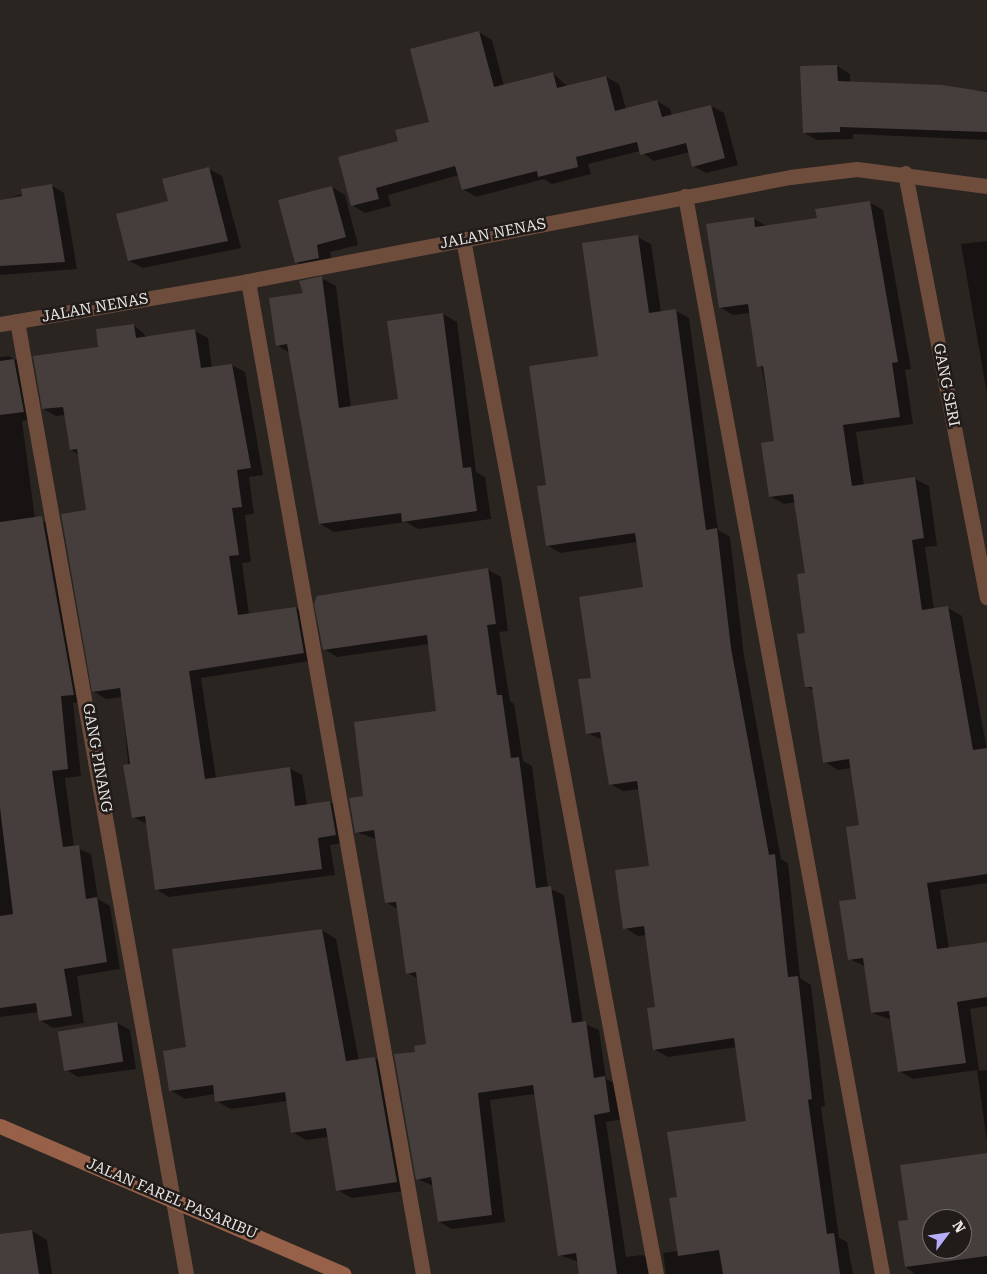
<!DOCTYPE html>
<html>
<head>
<meta charset="utf-8">
<style>
  body { margin:0 }
  #map { position:relative; width:987px; height:1274px; overflow:hidden; background:#2b2522; font-family:"Roboto Serif",serif }
  div>[style] { position:absolute }
  .shadow>* { inset:0; background:#0007 }
  .building>* { inset:0; background:#453e3c; transform-origin:0 0 }
  .street>* { height:15px; margin:-7.5px; padding:0 7.5px; transform-origin:7.5px; border-radius:7.5px; background:#6f4d3d }
  .secondary>* { height:15px; margin:-7.5px; padding:0 7.5px; transform-origin:7.5px; border-radius:7.5px; background:#966148 }
  span { translate:-50% -50%; white-space:nowrap; text-align:center; line-height:1.15; -webkit-text-stroke:5px #211c19; paint-order:stroke }
  .street-label { font-size:15px; color:#eae6e4 }
  .north { position:absolute; left:922px; top:1209px; width:50px; height:50px; box-sizing:border-box; background:#211c19; border:1px solid #716d6a; border-radius:50%; rotate:59deg; font-size:14px; font-weight:700; line-height:20px; text-align:center; color:#eae6e4 }
  .north::after { content:''; display:block; margin:auto; width:18px; height:22px; background:#b6acf8; clip-path:polygon(50% 0,100% 100%,50% 72%,0 100%) }
</style>
</head>
<body>
<div id="map">
  <div class="shadow">
    <i style="clip-path:polygon(479px 32px,492px 40px,504px 86px,553px 73px,568px 87px,606px 77px,619px 84px,626px 109px,657px 101px,670px 109px,672px 116px,711px 106px,724px 113px,738px 165px,706px 173px,693px 166px,690px 152px,654px 161px,640px 151px,588px 164px,591px 174px,552px 184px,544px 179px,476px 197px,463px 189px,459px 175px,388px 195px,391px 206px,365px 213px,352px 205px,400px 142px,430px 123px)"></i>
    <i style="clip-path:polygon(837px 66px,850px 74px,850px 83px,987px 91px,987px 140px,853px 134px,853px 139px,817px 140px,804px 133px)"></i>
    <i style="clip-path:polygon(209px 169px,222px 176px,241px 248px,143px 268px,130px 261px,169px 202px)"></i>
    <i style="clip-path:polygon(51px 185px,64px 193px,77px 269px,0 275px,0 201px)"></i>
    <i style="clip-path:polygon(332px 187px,345px 195px,358px 245px,330px 252px,332px 265px,309px 269px,296px 262px)"></i>
    <i style="clip-path:polygon(869px 202px,883px 210px,911px 369px,905px 370px,913px 424px,856px 432px,864px 486px,915px 479px,929px 486px,937px 546px,925px 547px,934px 610px,948px 608px,962px 616px,987px 750px,987px 883px,940px 890px,949px 949px,987px 943px,987px 1006px,970px 1009px,979px 1071px,987px 1070px,987px 1142px,977px 1070px,913px 1079px,899px 1071px,892px 1020px,872px 1013px,865px 966px,849px 959px,858px 900px,860px 826px,852px 768px,838px 770px,825px 762px,814px 691px,807px 687px,807px 574px,796px 502px,784px 504px,770px 496px,776px 442px,751px 313px,733px 315px,720px 307px,754px 219px,767px 226px,818px 219px)"></i>
    <i style="clip-path:polygon(637px 237px,651px 244px,661px 313px,676px 311px,689px 318px,718px 530px,730px 537px,744px 656px,781px 859px,788px 863px,800px 978px,811px 985px,825px 1106px,821px 1107px,839px 1238px,847px 1242px,853px 1274px,666px 1274px,663px 1253px,678px 1251px,678px 1198px,748px 1122px,737px 1047px,668px 1057px,654px 1049px,656px 1008px,647px 935px,638px 936px,625px 928px,651px 867px,640px 789px,623px 791px,610px 784px,603px 740px,587px 733px,593px 679px,644px 588px,637px 542px,560px 553px,547px 545px,548px 486px,600px 357px)"></i>
    <i style="clip-path:polygon(987px 241px,987px 394px,961px 244px)"></i>
    <i style="clip-path:polygon(321px 278px,336px 286px,351px 408px,400px 400px,443px 314px,457px 322px,476px 472px,485px 477px,491px 519px,418px 529px,406px 522px,334px 532px,320px 524px,290px 353px,277px 345px,304px 294px)"></i>
    <i style="clip-path:polygon(134px 325px,147px 337px,195px 331px,208px 338px,212px 368px,232px 365px,245px 372px,263px 475px,249px 477px,254px 514px,245px 515px,251px 562px,242px 563px,249px 614px,296px 608px,309px 615px,316px 660px,201px 678px,216px 778px,289px 768px,302px 775px,307px 805px,330px 802px,343px 810px,349px 842px,330px 845px,335px 875px,169px 897px,157px 890px,147px 824px,133px 817px,122px 697px,106px 699px,93px 691px,87px 511px,79px 455px,71px 450px,65px 415px,56px 416px,43px 409px,100px 348px)"></i>
    <i style="clip-path:polygon(9px 356px,23px 364px,36px 419px,22px 421px,35px 519px,55px 525px,86px 702px,73px 703px,81px 776px,65px 778px,74px 847px,91px 854px,98px 899px,110px 906px,120px 969px,77px 976px,84px 1023px,53px 1028px,40px 1020px,39px 1012px,0 1017px,0 357px)"></i>
    <i style="clip-path:polygon(487px 569px,501px 577px,508px 631px,499px 632px,510px 701px,514px 704px,523px 761px,532px 766px,548px 888px,564px 895px,583px 1023px,599px 1030px,606px 1079px,618px 1085px,623px 1119px,606px 1122px,626px 1257px,642px 1255px,656px 1263px,658px 1274px,580px 1274px,579px 1262px,559px 1255px,535px 1094px,490px 1100px,505px 1222px,452px 1229px,439px 1222px,434px 1186px,417px 1179px,416px 1053px,428px 1045px,418px 979px,408px 973px,397px 909px,386px 902px,376px 839px,356px 832px,364px 797px,438px 712px,429px 644px,337px 657px,324px 649px)"></i>
    <i style="clip-path:polygon(322px 930px,336px 939px,359px 1061px,375px 1058px,390px 1067px,411px 1190px,352px 1198px,337px 1190px,329px 1137px,306px 1140px,292px 1132px,287px 1101px,231px 1109px,216px 1101px,215px 1094px,185px 1099px,170px 1090px,188px 1048px)"></i>
    <i style="clip-path:polygon(117px 1023px,130px 1030px,136px 1069px,78px 1077px,65px 1069px,59px 1031px)"></i>
    <i style="clip-path:polygon(evenodd,987px 1154px,987px 1274px,915px 1274px,906px 1267px,909px 1221px,987px 1154px,932px 1219px,962px 1219px,962px 1249px,932px 1249px,932px 1219px)"></i>
    <i style="clip-path:polygon(32px 1231px,47px 1240px,52px 1274px,0 1274px,0 1236px)"></i>
  </div>
  <div class="building">
    <i style="clip-path:polygon(479px 31px,494px 87px,553px 72px,557px 88px,606px 76px,615px 111px,657px 100px,662px 117px,711px 105px,725px 158px,692px 167px,686px 143px,640px 155px,637px 142px,576px 157px,578px 167px,538px 177px,537px 171px,462px 190px,455px 166px,376px 188px,379px 199px,351px 206px,338px 157px,398px 141px,395px 130px,429px 122px,410px 49px)"></i>
    <i style="clip-path:polygon(837px 65px,838px 81px,942px 85px,987px 92px,987px 132px,840px 127px,840px 132px,803px 133px,800px 66px)"></i>
    <i style="clip-path:polygon(209px 167px,228px 241px,128px 261px,116px 214px,168px 201px,162px 179px)"></i>
    <i style="clip-path:polygon(52px 184px,65px 262px,0 266px,0 200px,22px 196px,21px 189px)"></i>
    <i style="clip-path:polygon(332px 186px,346px 237px,317px 245px,319px 258px,295px 263px,278px 200px)"></i>
    <i style="clip-path:polygon(870px 201px,898px 362px,892px 363px,900px 417px,843px 425px,852px 486px,915px 477px,924px 538px,912px 540px,922px 610px,948px 606px,973px 750px,987px 748px,987px 874px,927px 883px,937px 949px,987px 942px,987px 997px,957px 1002px,966px 1063px,898px 1072px,889px 1011px,871px 1013px,863px 958px,848px 960px,839px 901px,856px 899px,846px 827px,859px 825px,849px 759px,823px 763px,812px 687px,805px 687px,797px 634px,805px 633px,797px 574px,805px 573px,793px 494px,769px 497px,761px 443px,774px 441px,763px 366px,757px 367px,748px 304px,719px 308px,706px 224px,754px 217px,755px 227px,817px 218px,815px 209px)"></i>
    <i style="clip-path:polygon(638px 235px,649px 313px,676px 309px,706px 530px,717px 528px,731px 648px,769px 855px,775px 854px,788px 977px,798px 976px,812px 1099px,808px 1100px,827px 1234px,834px 1233px,840px 1274px,723px 1274px,719px 1250px,678px 1256px,669px 1198px,677px 1197px,667px 1132px,746px 1121px,734px 1038px,653px 1050px,647px 1008px,655px 1007px,644px 926px,623px 929px,615px 870px,649px 866px,637px 781px,609px 785px,600px 732px,586px 734px,578px 679px,591px 678px,579px 597px,643px 587px,635px 533px,546px 546px,537px 486px,546px 485px,529px 366px,598px 356px,582px 243px)"></i>
    <i style="clip-path:polygon(322px 276px,339px 408px,398px 399px,387px 321px,443px 313px,463px 468px,471px 467px,477px 511px,402px 522px,401px 513px,319px 524px,287px 344px,276px 346px,269px 298px,303px 293px,299px 281px)"></i>
    <i style="clip-path:polygon(134px 324px,136px 338px,195px 329px,201px 368px,232px 364px,251px 468px,237px 470px,242px 507px,232px 508px,239px 555px,229px 556px,238px 615px,296px 607px,304px 653px,189px 671px,205px 779px,290px 767px,295px 806px,330px 801px,336px 835px,318px 838px,322px 869px,155px 890px,145px 816px,132px 818px,123px 765px,130px 764px,120px 688px,92px 692px,61px 514px,86px 510px,77px 449px,70px 450px,63px 407px,42px 409px,33px 356px,98px 347px,96px 329px)"></i>
    <i style="clip-path:polygon(14px 359px,24px 412px,0 415px,0 361px)"></i>
    <i style="clip-path:polygon(42px 516px,74px 695px,61px 696px,68px 769px,52px 771px,63px 847px,79px 845px,86px 899px,97px 897px,107px 962px,64px 969px,72px 1016px,39px 1021px,36px 1003px,0 1008px,0 916px,13px 914px,0 808px,0 522px)"></i>
    <i style="clip-path:polygon(488px 568px,496px 624px,487px 625px,497px 695px,502px 695px,511px 758px,519px 757px,536px 888px,551px 886px,572px 1023px,586px 1021px,594px 1078px,605px 1076px,610px 1112px,594px 1115px,617px 1274px,579px 1274px,576px 1253px,558px 1256px,533px 1085px,478px 1093px,492px 1215px,438px 1222px,431px 1177px,416px 1180px,394px 1054px,415px 1052px,414px 1046px,426px 1044px,416px 972px,406px 974px,396px 902px,385px 903px,374px 830px,355px 833px,349px 798px,363px 796px,354px 722px,436px 711px,427px 635px,323px 650px,314px 604px,317px 596px)"></i>
    <i style="clip-path:polygon(322px 929px,346px 1061px,375px 1057px,397px 1182px,336px 1191px,326px 1128px,291px 1133px,285px 1092px,215px 1102px,213px 1085px,169px 1091px,163px 1051px,186px 1047px,172px 949px)"></i>
    <i style="left:117px;top:1022px;width:40px;height:60px;rotate:81deg"></i>
    <i style="clip-path:polygon(evenodd,987px 1153px,987px 1256px,905px 1267px,898px 1221px,908px 1220px,900px 1165px,987px 1153px,932px 1219px,962px 1219px,962px 1249px,932px 1249px,932px 1219px)"></i>
    <i style="clip-path:polygon(32px 1230px,39px 1274px,0 1274px,0 1234px)"></i>
  </div>
  <div class="street">
    <i style="left:905px;top:173px;width:432px;rotate:79.1deg"></i>
    <i style="left:685px;top:196px;width:1096px;rotate:79.64deg"></i>
    <i style="left:463px;top:239px;width:1053px;rotate:79.44deg"></i>
    <i style="left:248px;top:281px;width:1008px;rotate:80.01deg"></i>
    <i style="left:17px;top:321px;width:968px;rotate:79.94deg"></i>
    <i style="left:0;top:324px;width:252px;rotate:-9.8deg"></i>
    <i style="left:248px;top:281px;width:552px;rotate:-10.86deg"></i>
    <i style="left:790px;top:177px;width:67px;rotate:-6.8deg"></i>
    <i style="left:857px;top:169px;width:131px;rotate:7.5deg"></i>
  </div>
  <div class="secondary">
    <i style="left:0;top:1126px;width:374px;rotate:23.3deg"></i>
  </div>
  <div class="street-label">
    <span style="left:493px;top:234px;rotate:-11deg">JALAN NENAS</span>
    <span style="left:95px;top:308px;rotate:-10deg">JALAN NENAS</span>
    <span style="left:946px;top:385px;rotate:79deg">GANG SERI</span>
    <span style="left:97px;top:758px;rotate:80deg">GANG PINANG</span>
    <span style="left:172px;top:1199px;rotate:23deg">JALAN FAREL PASARIBU</span>
  </div>
  <div class="north">N</div>
</div>
</body>
</html>
